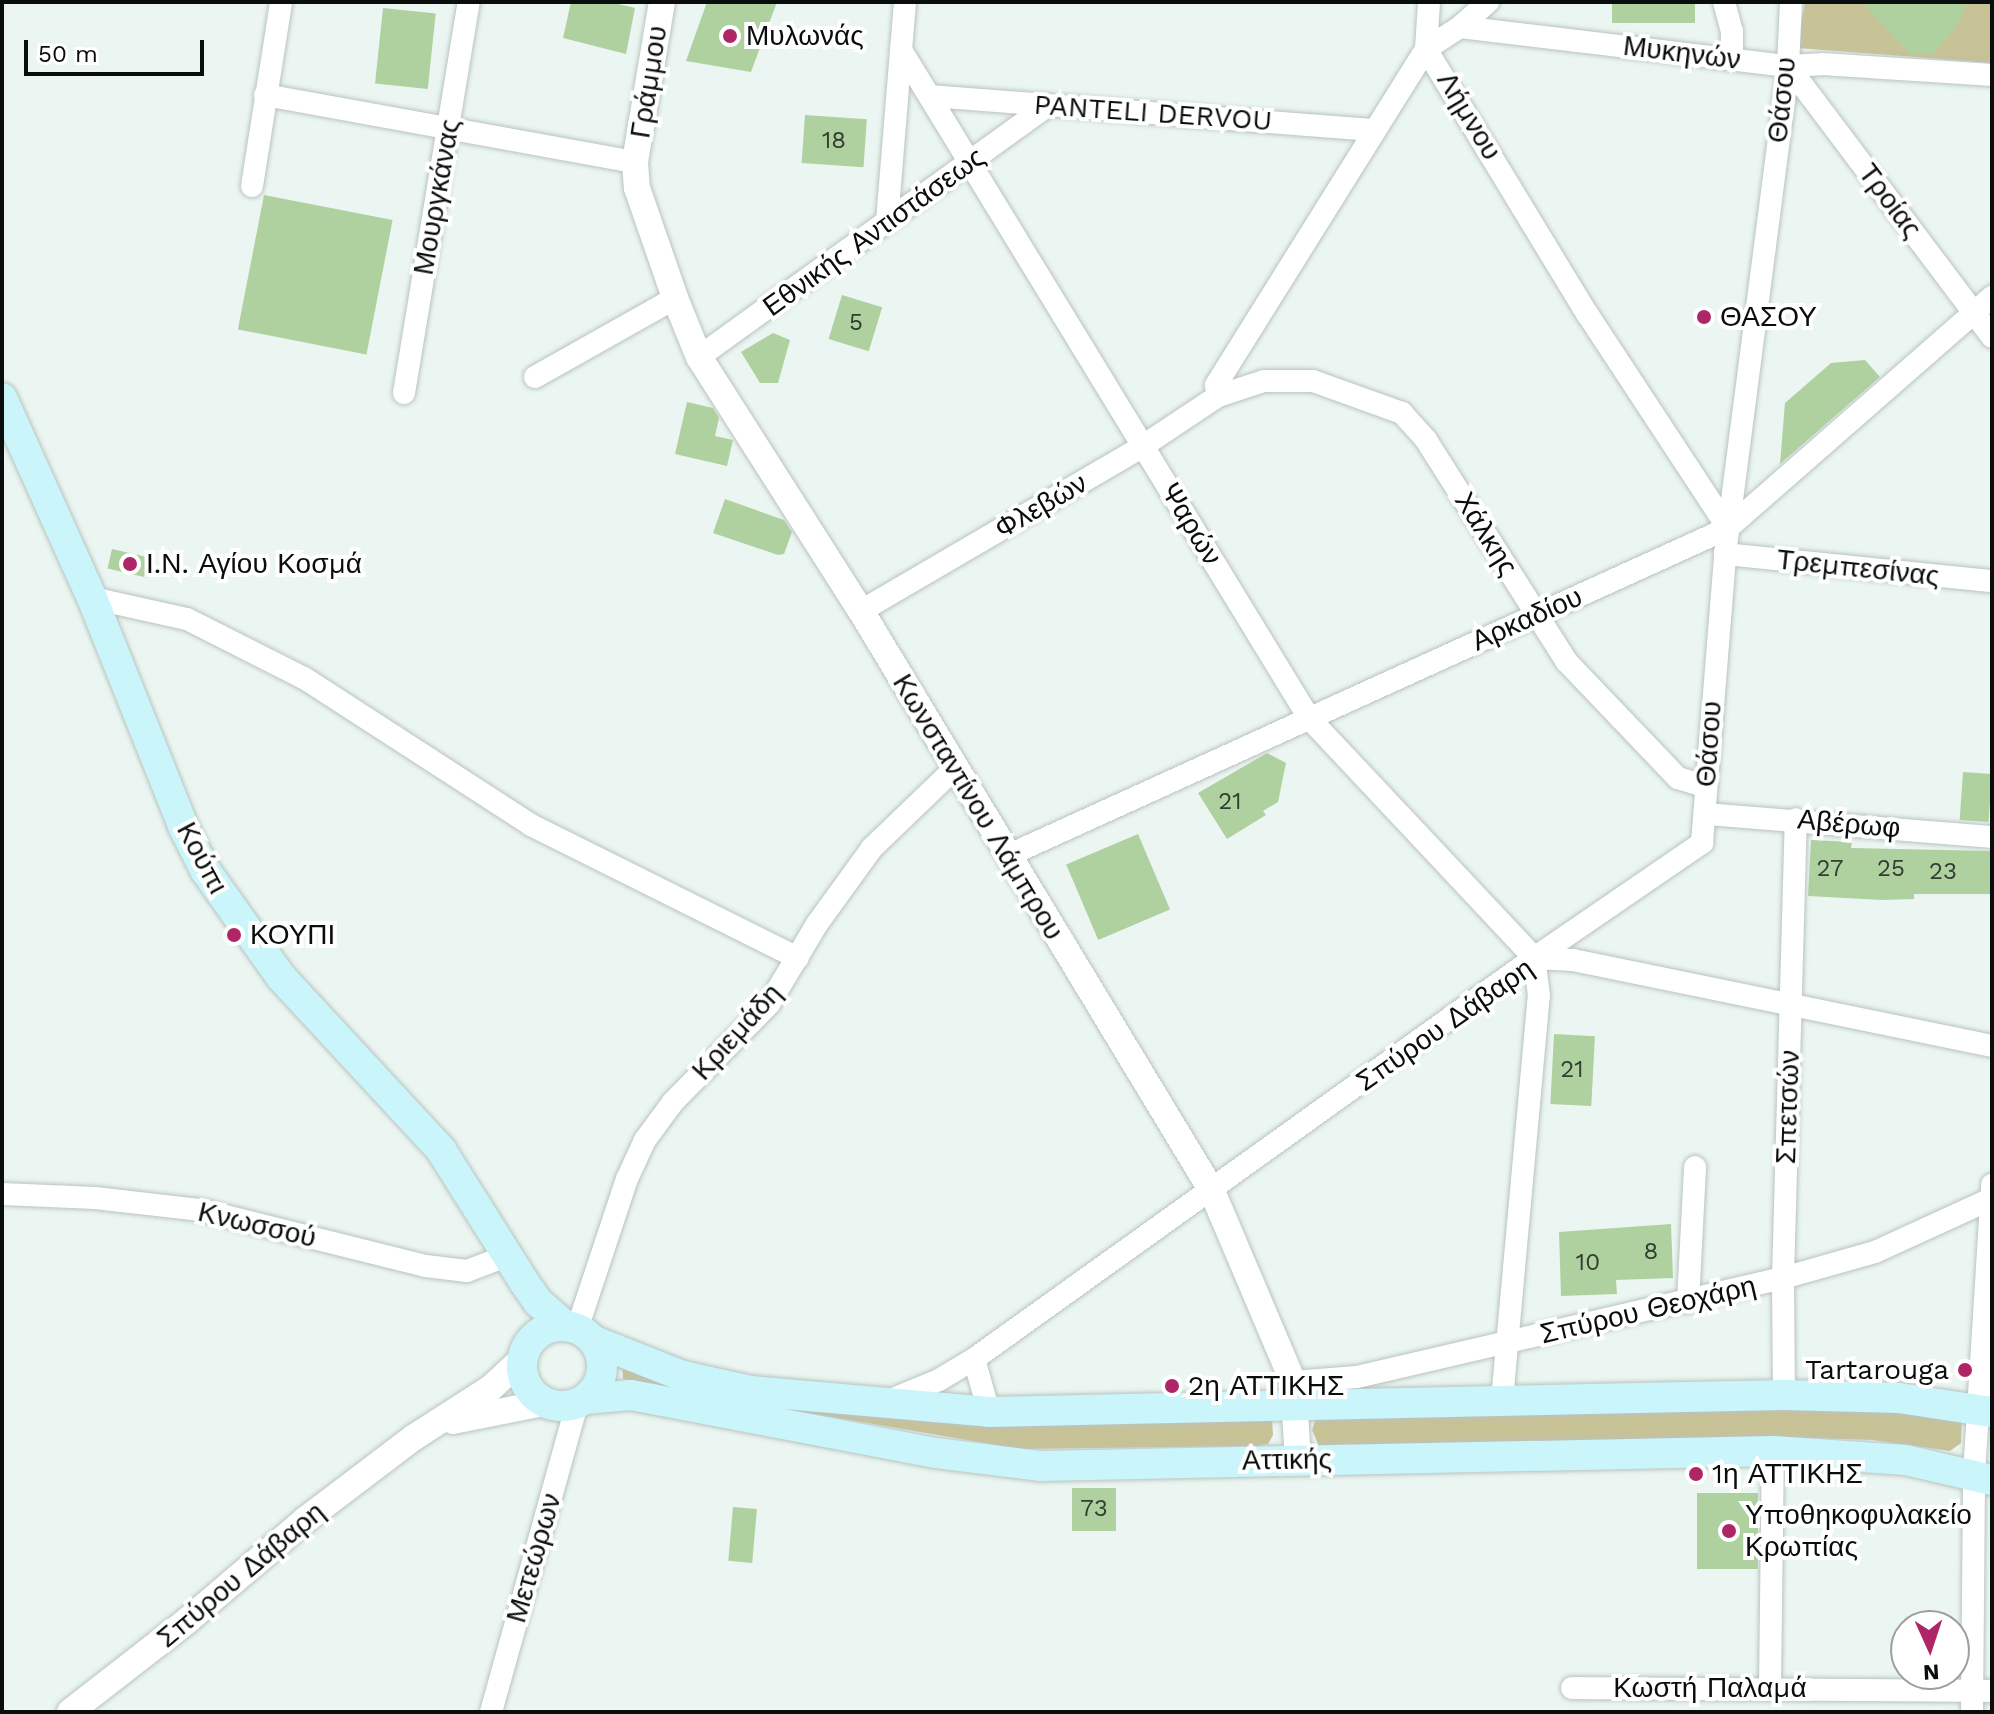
<!DOCTYPE html>
<html>
<head>
<meta charset="utf-8">
<style>
  body { margin:0 }
  #map { position:relative; width:1994px; height:1714px; overflow:hidden; background:#ebf6f2; font-family:"Work Sans",sans-serif }
  div>[style] { position:absolute }
  .green>* { inset:0; background:#c8c297 }
  .building>* { inset:0; background:#afd19f; transform-origin:0 0 }
  .roads { filter:drop-shadow(0 0 2px #b9c3bf) drop-shadow(0 0 2px #b9c3bf) }
  .minor>* { height:22px; margin:-11px; padding:0 11px; transform-origin:11px; border-radius:11px; background:#fff }
  .tertiary>* { height:26px; margin:-13px; padding:0 13px; transform-origin:13px; border-radius:13px; background:#fff }
  .secondary>* { height:30px; margin:-15px; padding:0 15px; transform-origin:15px; border-radius:15px; background:#caf5fa }
  .secondary>.ring { margin:-15px; padding:0; box-sizing:content-box; background:none; border:30px solid #caf5fa; border-radius:50% }
  .dots>* { width:22px; height:22px; translate:-50% -50%; box-sizing:border-box; border:4px solid #fff; border-radius:50% }
  span { translate:-50% -50%; white-space:nowrap; text-align:center; line-height:1.15; -webkit-text-stroke:8px #fff; paint-order:stroke }
  .number-label { font-size:24px; color:#323e31 }
  .number-label span { -webkit-text-stroke-width:0 }
  .poi-label { font-size:28px; color:#090d0c }
  .left { translate:0 -50%; text-align:left }
  .right { translate:-100% -50%; text-align:right }
  .street-label { font-size:28px; color:#090d0c }
  .frame { position:absolute; inset:0; border:4px solid #090d0c; pointer-events:none }
  .north { position:absolute; left:1890px; top:1610px; width:80px; height:80px; box-sizing:border-box; background:#fff; border:2px solid #9d9e9e; border-radius:50%; rotate:177deg; font-size:22px; font-weight:700; line-height:32px; text-align:center; color:#090d0c }
  .north::after { content:''; display:block; margin:auto; width:28px; height:36px; background:#af2667; clip-path:polygon(50% 0,100% 100%,50% 72%,0 100%) }
  .scale { position:absolute; left:24px; top:40px; width:180px; height:36px; box-sizing:border-box; border:4px solid #090d0c; border-top:0; padding-left:10px; font-size:24px; line-height:28px; white-space:nowrap; color:#090d0c; -webkit-text-stroke:6px #fff; paint-order:stroke }
</style>
</head>
<body>
<div id="map">
  <div class="green">
    <i style="clip-path:polygon(1805px 2px,1992px 2px,1992px 63px,1797px 48px)"></i>
    <i style="clip-path:polygon(622px 1364px,677px 1386px,1272px 1420px,1273px 1435px,1268px 1444px,1257px 1446px,1019px 1449px,675px 1390px,623px 1379px)"></i>
    <i style="clip-path:polygon(1783px 1402px,1962px 1415px,1961px 1443px,1950px 1451px,1872px 1440px,1782px 1437px,1319px 1446px,1312px 1430px,1316px 1418px)"></i>
  </div>
  <div class="building">
    <i style="clip-path:polygon(571px 2px,610px 2px,635px 8px,626px 54px,563px 38px)"></i>
    <i style="clip-path:polygon(707px 2px,777px 2px,751px 72px,686px 61px)"></i>
    <i style="left:1612px;top:2px;width:83px;height:21px"></i>
    <i style="clip-path:polygon(1861px 2px,1967px 2px,1957px 26px,1933px 54px,1909px 53px)"></i>
    <i style="left:383px;top:8px;width:53px;height:76px;rotate:6deg"></i>
    <i style="left:805px;top:115px;width:62px;height:48px;rotate:4deg"></i>
    <i style="left:264px;top:195px;width:131px;height:137px;rotate:11deg"></i>
    <i style="left:842px;top:295px;width:42px;height:46px;rotate:17deg"></i>
    <i style="clip-path:polygon(773px 333px,790px 340px,778px 383px,760px 383px,741px 352px)"></i>
    <i style="clip-path:polygon(1865px 360px,1880px 377px,1780px 464px,1785px 403px,1831px 363px)"></i>
    <i style="clip-path:polygon(687px 402px,713px 408px,719px 418px,715px 436px,733px 440px,727px 466px,675px 454px)"></i>
    <i style="clip-path:polygon(725px 499px,784px 520px,792px 532px,784px 554px,778px 555px,713px 533px)"></i>
    <i style="left:112px;top:549px;width:41px;height:20px;rotate:13deg"></i>
    <i style="clip-path:polygon(1267px 753px,1286px 763px,1278px 802px,1263px 811px,1266px 815px,1227px 839px,1198px 793px)"></i>
    <i style="left:1963px;top:772px;width:29px;height:48px;rotate:4deg"></i>
    <i style="left:1138px;top:834px;width:82px;height:78px;rotate:67deg"></i>
    <i style="clip-path:polygon(1811px 840px,1852px 842px,1851px 848px,1992px 851px,1992px 894px,1914px 894px,1914px 899px,1882px 900px,1808px 896px)"></i>
    <i style="left:1554px;top:1034px;width:41px;height:70px;rotate:3deg"></i>
    <i style="clip-path:polygon(1671px 1224px,1673px 1278px,1616px 1280px,1617px 1294px,1561px 1296px,1559px 1232px)"></i>
    <i style="left:1072px;top:1488px;width:44px;height:43px"></i>
    <i style="left:1697px;top:1493px;width:61px;height:76px"></i>
    <i style="left:733px;top:1507px;width:24px;height:54px;rotate:5deg"></i>
  </div>
  <div class="roads">
    <div class="minor">
      <i style="left:1724px;top:2px;width:30px;rotate:75deg"></i>
      <i style="left:1732px;top:31px;width:28px;rotate:90deg"></i>
      <i style="left:1460px;top:27px;width:38px;rotate:-42deg"></i>
      <i style="left:1426px;top:49px;width:311px;rotate:58.7deg"></i>
      <i style="left:1588px;top:315px;width:255px;rotate:56.7deg"></i>
      <i style="left:1426px;top:49px;width:47px;rotate:-86.3deg"></i>
      <i style="left:901px;top:50px;width:783px;rotate:58.58deg"></i>
      <i style="left:1309px;top:718px;width:329px;rotate:46.8deg"></i>
      <i style="left:1788px;top:66px;width:339px;rotate:53deg"></i>
      <i style="left:265px;top:95px;width:376px;rotate:10.3deg"></i>
      <i style="left:930px;top:96px;width:446px;rotate:4.4deg"></i>
      <i style="left:252px;top:186px;width:186px;rotate:-81deg"></i>
      <i style="left:887px;top:221px;width:220px;rotate:-85.3deg"></i>
      <i style="left:699px;top:357px;width:430px;rotate:-35.8deg"></i>
      <i style="left:535px;top:377px;width:161px;rotate:-29.4deg"></i>
      <i style="left:404px;top:393px;width:396px;rotate:-80.6deg"></i>
      <i style="left:1218px;top:396px;width:11px;rotate:-100deg"></i>
      <i style="left:1216px;top:385px;width:396px;rotate:-58deg"></i>
      <i style="left:1426px;top:49px;width:40px;rotate:-32.9deg"></i>
      <i style="left:1460px;top:27px;width:330px;rotate:6.8deg"></i>
      <i style="left:1788px;top:66px;width:34px;rotate:-3deg"></i>
      <i style="left:1822px;top:64px;width:170px;rotate:3.7deg"></i>
      <i style="left:1725px;top:554px;width:268px;rotate:5.8deg"></i>
      <i style="left:92px;top:598px;width:97px;rotate:12.5deg"></i>
      <i style="left:187px;top:619px;width:131px;rotate:26.8deg"></i>
      <i style="left:304px;top:678px;width:270px;rotate:32.9deg"></i>
      <i style="left:531px;top:825px;width:298px;rotate:26.5deg"></i>
      <i style="left:861px;top:611px;width:327px;rotate:-30.3deg"></i>
      <i style="left:1143px;top:446px;width:90px;rotate:-33.7deg"></i>
      <i style="left:1218px;top:396px;width:48px;rotate:-18.1deg"></i>
      <i style="left:1264px;top:381px;width:49px"></i>
      <i style="left:1313px;top:381px;width:95px;rotate:19.8deg"></i>
      <i style="left:1402px;top:413px;width:36px;rotate:48deg"></i>
      <i style="left:1426px;top:440px;width:262px;rotate:57.6deg"></i>
      <i style="left:1566px;top:661px;width:162px;rotate:46.3deg"></i>
      <i style="left:1678px;top:778px;width:27px;rotate:17deg"></i>
      <i style="left:1706px;top:814px;width:287px;rotate:4.6deg"></i>
      <i style="left:1007px;top:856px;width:792px;rotate:-24.46deg"></i>
      <i style="left:1728px;top:528px;width:351px;rotate:-41.2deg"></i>
      <i style="left:2px;top:1194px;width:93px;rotate:2.5deg"></i>
      <i style="left:95px;top:1198px;width:107px;rotate:6.5deg"></i>
      <i style="left:201px;top:1210px;width:232px;rotate:14deg"></i>
      <i style="left:426px;top:1266px;width:41px;rotate:7deg"></i>
      <i style="left:467px;top:1271px;width:42px;rotate:-21deg"></i>
      <i style="left:1688px;top:1302px;width:135px;rotate:-87deg"></i>
      <i style="left:577px;top:1329px;width:158px;rotate:-71.6deg"></i>
      <i style="left:627px;top:1179px;width:43px;rotate:-65.2deg"></i>
      <i style="left:645px;top:1140px;width:47px;rotate:-53.6deg"></i>
      <i style="left:673px;top:1102px;width:137px;rotate:-45.6deg"></i>
      <i style="left:769px;top:1004px;width:93px;rotate:-59deg"></i>
      <i style="left:817px;top:924px;width:94px;rotate:-54.1deg"></i>
      <i style="left:872px;top:848px;width:114px;rotate:-43.9deg"></i>
      <i style="left:974px;top:1359px;width:55px;rotate:74.2deg"></i>
      <i style="left:1293px;top:1382px;width:64px;rotate:-4.5deg"></i>
      <i style="left:1357px;top:1377px;width:437px;rotate:-13.1deg"></i>
      <i style="left:1783px;top:1278px;width:96px;rotate:-15.8deg"></i>
      <i style="left:1875px;top:1252px;width:128px;rotate:-24.6deg"></i>
      <i style="left:1784px;top:1395px;width:117px;rotate:-90.5deg"></i>
      <i style="left:1783px;top:1278px;width:459px;rotate:-88.4deg"></i>
      <i style="left:1502px;top:1400px;width:406px;rotate:-84.8deg"></i>
      <i style="left:1539px;top:996px;width:38px;rotate:-97deg"></i>
      <i style="left:1534px;top:958px;width:204px;rotate:-34.4deg"></i>
      <i style="left:1702px;top:843px;width:290px;rotate:-85.4deg"></i>
      <i style="left:1725px;top:554px;width:492px;rotate:-82.6deg"></i>
      <i style="left:1788px;top:66px;width:64px;rotate:-87.3deg"></i>
      <i style="left:886px;top:1402px;width:57px;rotate:-22.5deg"></i>
      <i style="left:939px;top:1380px;width:41px;rotate:-31deg"></i>
      <i style="left:974px;top:1359px;width:689px;rotate:-35.61deg"></i>
      <i style="left:1534px;top:958px;width:39px;rotate:3deg"></i>
      <i style="left:1573px;top:960px;width:428px;rotate:11.6deg"></i>
      <i style="left:1572px;top:1688px;width:420px;rotate:0.4deg"></i>
      <i style="left:1770px;top:1688px;width:237px;rotate:-89.3deg"></i>
      <i style="left:491px;top:1712px;width:320px;rotate:-74.4deg"></i>
      <i style="left:1972px;top:1712px;width:238px;rotate:-89.5deg"></i>
      <i style="left:1974px;top:1474px;width:290px;rotate:-86.4deg"></i>
    </div>
    <div class="tertiary">
      <i style="left:662px;top:2px;width:162px;rotate:99.6deg"></i>
      <i style="left:635px;top:162px;width:26px;rotate:86deg"></i>
      <i style="left:637px;top:188px;width:116px;rotate:70.9deg"></i>
      <i style="left:675px;top:298px;width:64px;rotate:67.9deg"></i>
      <i style="left:699px;top:357px;width:301px;rotate:57.5deg"></i>
      <i style="left:861px;top:611px;width:678px;rotate:58.82deg"></i>
      <i style="left:1212px;top:1191px;width:207px;rotate:67deg"></i>
      <i style="left:1293px;top:1382px;width:78px;rotate:86.3deg"></i>
      <i style="left:453px;top:1421px;width:92px;rotate:-11.3deg"></i>
      <i style="left:70px;top:1712px;width:150px;rotate:-37.9deg"></i>
      <i style="left:188px;top:1620px;width:154px;rotate:-40.5deg"></i>
      <i style="left:305px;top:1520px;width:136px;rotate:-37.2deg"></i>
      <i style="left:413px;top:1438px;width:94px;rotate:-32.8deg"></i>
      <i style="left:492px;top:1387px;width:40px;rotate:-43deg"></i>
    </div>
    <div class="secondary">
      <i style="left:2px;top:398px;width:219px;rotate:65.8deg"></i>
      <i style="left:92px;top:598px;width:245px;rotate:68.2deg"></i>
      <i style="left:183px;top:826px;width:49px;rotate:63.4deg"></i>
      <i style="left:205px;top:870px;width:131px;rotate:54.6deg"></i>
      <i style="left:281px;top:977px;width:236px;rotate:47.2deg"></i>
      <i style="left:441px;top:1150px;width:156px;rotate:57.8deg"></i>
      <i style="left:524px;top:1282px;width:24px;rotate:55deg"></i>
      <i style="left:538px;top:1302px;width:37px;rotate:41deg"></i>
      <i class="ring" style="left:522px;top:1326px;width:50px;height:50px"></i>
      <i style="left:594px;top:1341px;width:96px;rotate:21.5deg"></i>
      <i style="left:683px;top:1376px;width:70px;rotate:12.4deg"></i>
      <i style="left:751px;top:1391px;width:239px;rotate:5deg"></i>
      <i style="left:989px;top:1412px;width:795px;rotate:-1.23deg"></i>
      <i style="left:1784px;top:1395px;width:115px;rotate:1.5deg"></i>
      <i style="left:1899px;top:1398px;width:94px;rotate:8.6deg"></i>
      <i style="left:586px;top:1399px;width:45px;rotate:-5.1deg"></i>
      <i style="left:631px;top:1395px;width:310px;rotate:10.8deg"></i>
      <i style="left:936px;top:1453px;width:106px;rotate:7.1deg"></i>
      <i style="left:1041px;top:1466px;width:732px;rotate:-1.17deg"></i>
      <i style="left:1773px;top:1451px;width:133px;rotate:3.9deg"></i>
      <i style="left:1906px;top:1460px;width:88px;rotate:13.1deg"></i>
    </div>
  </div>
  <div class="dots">
    <i style="left:730px;top:36px;background:#af2667"></i>
    <i style="left:1704px;top:317px;background:#af2667"></i>
    <i style="left:130px;top:564px;background:#af2667"></i>
    <i style="left:234px;top:935px;background:#af2667"></i>
    <i style="left:1965px;top:1370px;background:#af2667"></i>
    <i style="left:1172px;top:1386px;background:#af2667"></i>
    <i style="left:1696px;top:1474px;background:#af2667"></i>
    <i style="left:1729px;top:1531px;background:#af2667"></i>
  </div>
  <div class="number-label">
    <span style="left:834px;top:141px">18</span>
    <span style="left:856px;top:323px">5</span>
    <span style="left:1230px;top:802px">21</span>
    <span style="left:1830px;top:869px">27</span>
    <span style="left:1891px;top:869px">25</span>
    <span style="left:1943px;top:872px">23</span>
    <span style="left:1572px;top:1070px">21</span>
    <span style="left:1651px;top:1252px">8</span>
    <span style="left:1588px;top:1263px">10</span>
    <span style="left:1094px;top:1509px">73</span>
  </div>
  <div class="poi-label">
    <span class="left" style="left:746px;top:36px">Μυλωνάς</span>
    <span class="left" style="left:1720px;top:317px">ΘΑΣΟΥ</span>
    <span class="left" style="left:146px;top:564px">Ι.Ν. Αγίου Κοσμά</span>
    <span class="left" style="left:250px;top:935px">ΚΟΥΠΙ</span>
    <span class="right" style="left:1949px;top:1370px">Tartarouga</span>
    <span class="left" style="left:1188px;top:1386px">2η ΑΤΤΙΚΗΣ</span>
    <span class="left" style="left:1712px;top:1474px">1η ΑΤΤΙΚΗΣ</span>
    <span class="left" style="left:1745px;top:1531px">Υποθηκοφυλακείο<br>Κρωπίας</span>
  </div>
  <div class="street-label">
    <span style="left:1682px;top:53px;rotate:7deg">Μυκηνών</span>
    <span style="left:649px;top:82px;rotate:-81deg">Γράμμου</span>
    <span style="left:1782px;top:100px;rotate:-84deg">Θάσου</span>
    <span style="left:1153px;top:113px;rotate:4deg">PANTELI DERVOU</span>
    <span style="left:1469px;top:116px;rotate:59deg">Λήμνου</span>
    <span style="left:437px;top:197px;rotate:-80deg">Μουργκάνας</span>
    <span style="left:1890px;top:201px;rotate:53deg">Τροίας</span>
    <span style="left:874px;top:232px;rotate:-36deg">Εθνικής Αντιστάσεως</span>
    <span style="left:1041px;top:506px;rotate:-30deg">Φλεβών</span>
    <span style="left:1191px;top:524px;rotate:59deg">Ψαρών</span>
    <span style="left:1486px;top:534px;rotate:58deg">Χάλκης</span>
    <span style="left:1858px;top:568px;rotate:6deg">Τρεμπεσίνας</span>
    <span style="left:1527px;top:619px;rotate:-24deg">Αρκαδίου</span>
    <span style="left:1709px;top:744px;rotate:-86deg">Θάσου</span>
    <span style="left:978px;top:807px;rotate:59deg">Κωνσταντίνου Λάμπρου</span>
    <span style="left:1849px;top:824px;rotate:5deg">Αβέρωφ</span>
    <span style="left:202px;top:858px;rotate:62deg">Κούπι</span>
    <span style="left:1445px;top:1025px;rotate:-35deg">Σπύρου Δάβαρη</span>
    <span style="left:737px;top:1032px;rotate:-48deg">Κριεμάδη</span>
    <span style="left:1788px;top:1107px;rotate:-88deg">Σπετσών</span>
    <span style="left:257px;top:1225px;rotate:13deg">Κνωσσού</span>
    <span style="left:1648px;top:1310px;rotate:-13deg">Σπύρου Θεοχάρη</span>
    <span style="left:1287px;top:1460px;rotate:-1deg">Αττικής</span>
    <span style="left:534px;top:1558px;rotate:-74deg">Μετεώρων</span>
    <span style="left:241px;top:1575px;rotate:-40deg">Σπύρου Δάβαρη</span>
    <span style="left:1710px;top:1688px">Κωστή Παλαμά</span>
  </div>
  <div class="frame"></div>
  <div class="north">N</div>
  <div class="scale">50 m</div>
</div>
</body>
</html>
